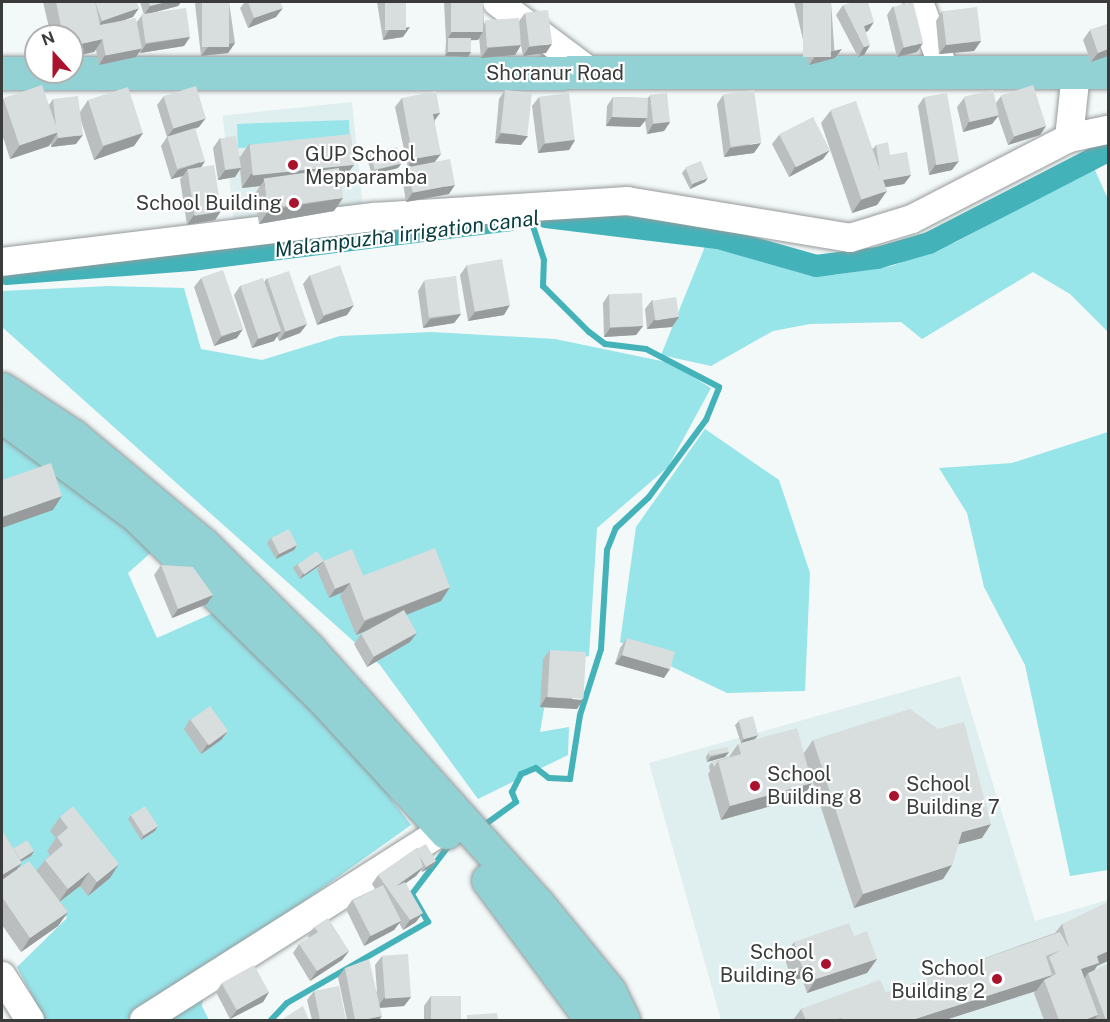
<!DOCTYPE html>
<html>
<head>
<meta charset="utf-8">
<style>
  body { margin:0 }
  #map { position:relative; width:1110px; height:1022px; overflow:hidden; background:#f3f8f8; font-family:"Public Sans",sans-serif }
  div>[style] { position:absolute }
  .built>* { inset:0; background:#dfeeee; transform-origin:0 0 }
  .green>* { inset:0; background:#97e4e9; transform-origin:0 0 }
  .stream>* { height:6px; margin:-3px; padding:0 3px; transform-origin:3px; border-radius:3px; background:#44b3b9 }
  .canal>* { height:22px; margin:-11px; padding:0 11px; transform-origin:11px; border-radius:11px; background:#44b3b9 }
  .roads { filter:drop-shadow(0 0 2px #959a9a) drop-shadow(0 0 2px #959a9a) }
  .minor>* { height:28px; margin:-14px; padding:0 14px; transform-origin:14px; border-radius:14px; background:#fff }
  .major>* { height:33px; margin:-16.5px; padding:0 16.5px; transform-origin:16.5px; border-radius:16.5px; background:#92d1d4 }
  .wall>* { inset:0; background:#babebe }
  .shaded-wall>* { inset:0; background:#979b9b }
  .building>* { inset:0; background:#d8dddd; transform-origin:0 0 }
  .dots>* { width:16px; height:16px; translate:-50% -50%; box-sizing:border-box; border:3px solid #fff; border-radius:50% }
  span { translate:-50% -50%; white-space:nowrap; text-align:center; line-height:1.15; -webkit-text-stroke:4.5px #fff; paint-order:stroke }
  .street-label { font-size:20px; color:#3a3c3c }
  .poi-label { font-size:20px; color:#3a3c3c }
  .left { translate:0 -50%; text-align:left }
  .right { translate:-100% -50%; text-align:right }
  .water-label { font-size:21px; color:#083d3f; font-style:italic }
  .frame { position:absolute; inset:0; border:3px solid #3a3c3c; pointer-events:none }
  .north { position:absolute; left:24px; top:24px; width:60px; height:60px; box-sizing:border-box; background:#fff; border:2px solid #b0b1b1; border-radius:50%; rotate:339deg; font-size:16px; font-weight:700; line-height:24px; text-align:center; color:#3a3c3c }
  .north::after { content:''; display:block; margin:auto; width:21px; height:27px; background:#a9132d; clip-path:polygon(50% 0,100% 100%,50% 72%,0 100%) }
</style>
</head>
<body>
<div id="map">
  <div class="built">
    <i style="left:352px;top:102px;width:113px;height:130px;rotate:84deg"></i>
    <i style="clip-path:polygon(960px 676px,1035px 921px,1108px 900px,1108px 1020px,721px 1020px,649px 763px)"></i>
  </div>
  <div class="green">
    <i style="left:349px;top:120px;width:24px;height:112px;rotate:88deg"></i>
    <i style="clip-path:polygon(1094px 168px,1108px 199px,1108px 332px,1070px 294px,1033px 272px,922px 339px,901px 322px,810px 324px,773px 331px,711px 366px,661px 355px,706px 244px,834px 275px,892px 266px,956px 242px)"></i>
    <i style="clip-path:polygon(109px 286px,184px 288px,201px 349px,262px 360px,340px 336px,432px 332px,555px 339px,671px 363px,711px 388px,668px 467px,597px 528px,589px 656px,552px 663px,540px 732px,569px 727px,568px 755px,478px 799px,380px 665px,2px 327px,2px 291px)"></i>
    <i style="clip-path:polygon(705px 429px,779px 480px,810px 573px,805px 691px,727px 693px,620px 642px,636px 527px)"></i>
    <i style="clip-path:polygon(2px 432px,155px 549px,128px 573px,157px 638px,220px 610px,331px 719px,411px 825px,206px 971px,202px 1006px,209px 1020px,45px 1020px,17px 967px,67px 918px,8px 857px,2px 861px)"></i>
    <i style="clip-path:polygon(1108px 432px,1108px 870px,1070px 876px,1025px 665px,984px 587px,967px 513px,939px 468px,1012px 463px)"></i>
  </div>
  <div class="stream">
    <i style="left:483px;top:826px;width:41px;rotate:-36deg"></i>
    <i style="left:516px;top:802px;width:11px;rotate:-112deg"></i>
    <i style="left:512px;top:792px;width:20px;rotate:-63deg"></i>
    <i style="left:521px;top:774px;width:16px;rotate:-22deg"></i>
    <i style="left:536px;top:768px;width:16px;rotate:38deg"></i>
    <i style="left:549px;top:778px;width:21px;rotate:3deg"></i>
    <i style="left:570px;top:779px;width:65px;rotate:-81.1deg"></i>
    <i style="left:580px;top:715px;width:69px;rotate:-72.3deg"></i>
    <i style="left:601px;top:649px;width:99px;rotate:-86.5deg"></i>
    <i style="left:607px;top:550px;width:24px;rotate:-68deg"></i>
    <i style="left:616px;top:528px;width:45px;rotate:-43.2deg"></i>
    <i style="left:649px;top:497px;width:96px;rotate:-53.5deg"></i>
    <i style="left:706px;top:420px;width:35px;rotate:-68deg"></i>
    <i style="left:719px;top:387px;width:82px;rotate:-152.5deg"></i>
    <i style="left:646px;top:349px;width:41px;rotate:-173deg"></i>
    <i style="left:605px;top:344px;width:20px;rotate:-143deg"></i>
    <i style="left:589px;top:332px;width:65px;rotate:-135deg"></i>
    <i style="left:543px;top:286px;width:26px;rotate:-88deg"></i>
    <i style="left:544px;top:260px;width:45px;rotate:-108deg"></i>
    <i style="left:271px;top:1020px;width:23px;rotate:-47deg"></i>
    <i style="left:287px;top:1003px;width:163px;rotate:-29.9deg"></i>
    <i style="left:428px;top:922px;width:32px;rotate:-120deg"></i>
    <i style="left:412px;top:894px;width:63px;rotate:-52.8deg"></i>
  </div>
  <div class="canal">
    <i style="left:546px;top:217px;width:173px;rotate:7deg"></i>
    <i style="left:718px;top:238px;width:102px;rotate:15.9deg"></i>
    <i style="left:816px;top:266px;width:62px;rotate:-7.5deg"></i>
    <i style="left:877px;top:258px;width:54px;rotate:-16.1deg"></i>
    <i style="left:929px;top:243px;width:201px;rotate:-27.2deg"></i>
    <i style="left:6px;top:274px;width:186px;rotate:-4.3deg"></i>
    <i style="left:191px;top:260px;width:321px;rotate:-7.1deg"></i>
  </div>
  <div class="roads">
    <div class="minor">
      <i style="left:497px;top:2px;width:119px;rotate:36.8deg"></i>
      <i style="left:919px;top:2px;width:75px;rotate:69.6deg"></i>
      <i style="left:1069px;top:138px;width:66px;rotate:-83.9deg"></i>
      <i style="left:2px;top:262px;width:375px;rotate:-6.9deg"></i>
      <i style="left:374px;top:217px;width:254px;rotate:-3.6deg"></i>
      <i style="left:627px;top:201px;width:226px;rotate:9.4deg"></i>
      <i style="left:850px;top:238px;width:65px;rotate:-17deg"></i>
      <i style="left:912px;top:219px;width:177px;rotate:-27.3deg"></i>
      <i style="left:1069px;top:138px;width:40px;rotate:-12deg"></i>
      <i style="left:2px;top:976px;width:52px;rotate:57.5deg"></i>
      <i style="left:144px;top:1020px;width:354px;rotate:-32.4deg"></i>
    </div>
    <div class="major">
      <i style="left:2px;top:73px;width:1106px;rotate:-0.05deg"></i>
      <i style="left:2px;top:389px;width:84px;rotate:33.3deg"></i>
      <i style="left:72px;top:435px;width:170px;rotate:39.8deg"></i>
      <i style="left:203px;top:544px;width:148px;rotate:44.7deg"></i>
      <i style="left:308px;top:648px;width:343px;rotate:48.1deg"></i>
      <i style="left:537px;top:903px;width:114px;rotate:50.7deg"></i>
      <i style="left:609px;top:991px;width:32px;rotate:64deg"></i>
      <i style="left:2px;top:416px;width:168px;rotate:36.5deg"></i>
      <i style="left:137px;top:516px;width:265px;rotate:44.5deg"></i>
      <i style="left:326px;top:702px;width:177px;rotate:47.3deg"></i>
      <i style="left:488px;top:880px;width:174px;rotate:53.4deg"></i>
    </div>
  </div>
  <div class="wall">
    <i style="clip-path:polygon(43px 2px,137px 2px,133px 17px,122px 21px,137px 22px,142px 15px,190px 37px,184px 46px,140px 53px,139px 52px,136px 57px,99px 65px,96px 50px,94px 52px,72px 36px,51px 36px)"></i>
    <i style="clip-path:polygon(140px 2px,181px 2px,178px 6px,144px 15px)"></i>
    <i style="clip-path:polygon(197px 2px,229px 2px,235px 43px,228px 53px,201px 56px,195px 4px)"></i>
    <i style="clip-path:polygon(245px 2px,280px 2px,276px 17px,248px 28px,240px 8px)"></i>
    <i style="clip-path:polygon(377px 2px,406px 2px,403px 37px,383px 40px)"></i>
    <i style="clip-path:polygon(444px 2px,483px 2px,484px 24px,485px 22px,519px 21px,525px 13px,546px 53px,523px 56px,521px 45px,515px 55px,481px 58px,479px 37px,478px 40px,471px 40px,471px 52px,468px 57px,445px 56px,446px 41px)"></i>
    <i style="clip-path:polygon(794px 2px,831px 2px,835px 58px,809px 65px)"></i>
    <i style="clip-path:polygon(843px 5px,868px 31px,866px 32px,864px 55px,858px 57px,836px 15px)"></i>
    <i style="clip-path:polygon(893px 6px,917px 52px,897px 57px,887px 15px)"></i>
    <i style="clip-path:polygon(942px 11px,981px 41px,974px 51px,939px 54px,936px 21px)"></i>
    <i style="clip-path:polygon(1108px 24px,1108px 56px,1091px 62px,1083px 40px,1090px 30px)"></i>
    <i style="clip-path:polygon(505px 90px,521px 145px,495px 143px,499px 99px)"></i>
    <i style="clip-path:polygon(650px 95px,670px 122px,664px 131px,647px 134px,645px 121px,640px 127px,606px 126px,607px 106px,613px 97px,648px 98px)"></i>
    <i style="clip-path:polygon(723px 95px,754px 153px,724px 157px,717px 104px)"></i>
    <i style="clip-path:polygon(164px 96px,199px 127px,195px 129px,201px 168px,221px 211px,215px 220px,187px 225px,180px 179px,183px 176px,171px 179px,161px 146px,167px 137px,157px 105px)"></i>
    <i style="clip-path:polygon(1001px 96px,1046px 126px,1040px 135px,1008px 145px,998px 116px,992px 124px,963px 132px,957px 107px,964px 98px,996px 103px)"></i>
    <i style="clip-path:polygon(539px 97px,575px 140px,569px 150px,538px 153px,532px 106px)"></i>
    <i style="clip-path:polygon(924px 97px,952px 170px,929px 175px,918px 106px)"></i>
    <i style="clip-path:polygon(402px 98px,440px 113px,435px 120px,435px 162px,449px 194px,406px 202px,402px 177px,408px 168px,395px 107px)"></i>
    <i style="clip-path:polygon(3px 99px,49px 105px,53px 99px,80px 112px,88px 100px,143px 133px,134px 146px,94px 160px,81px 121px,76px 144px,51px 147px,51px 143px,49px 146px,10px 159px,2px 134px,2px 101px)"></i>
    <i style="clip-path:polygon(831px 110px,873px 149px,876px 145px,890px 155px,911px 175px,904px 184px,886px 187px,877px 205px,852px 213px,821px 123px)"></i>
    <i style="clip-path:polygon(779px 135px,823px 159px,789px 177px,772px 144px)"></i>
    <i style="clip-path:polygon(220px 138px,240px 157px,249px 144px,354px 165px,344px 178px,340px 179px,334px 211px,259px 224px,254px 195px,260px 186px,242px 188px,240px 169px,235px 177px,218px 180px,213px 148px)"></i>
    <i style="clip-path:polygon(371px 154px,401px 164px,398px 168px,372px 175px,367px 158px)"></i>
    <i style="clip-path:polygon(686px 168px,705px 182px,690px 189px,682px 173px)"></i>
    <i style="clip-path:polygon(467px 265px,504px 315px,468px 321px,460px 275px)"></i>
    <i style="clip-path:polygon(310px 275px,347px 315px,317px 325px,303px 284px)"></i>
    <i style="clip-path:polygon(201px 278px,237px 338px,214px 346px,194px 287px)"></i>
    <i style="clip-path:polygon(267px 278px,307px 324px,300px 333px,279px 341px,277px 336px,274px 341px,252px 348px,234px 295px,240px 286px,264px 282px)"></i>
    <i style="clip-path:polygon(424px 281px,461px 314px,454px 323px,423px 328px,418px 291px)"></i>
    <i style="clip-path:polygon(609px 294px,643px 326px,636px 335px,604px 337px,603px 303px)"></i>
    <i style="clip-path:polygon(652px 300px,679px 317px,672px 327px,647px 329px,645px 309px)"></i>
    <i style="clip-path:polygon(271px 538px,297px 545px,294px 550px,276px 559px,267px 543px)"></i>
    <i style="clip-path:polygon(323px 561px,364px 577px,450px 587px,441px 601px,406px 614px,410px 642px,367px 667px,354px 644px,361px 634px,373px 628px,356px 635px,340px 596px,343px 592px,329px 598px,317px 570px,319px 566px,300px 579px,293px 568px,297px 564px)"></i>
    <i style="clip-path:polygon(161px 565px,207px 604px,172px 618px,154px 575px)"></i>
    <i style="clip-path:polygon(627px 638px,664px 678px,615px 664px,620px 648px)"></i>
    <i style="clip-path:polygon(550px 650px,577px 709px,540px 707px,543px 659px)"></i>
    <i style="clip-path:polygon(190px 719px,228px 731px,221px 740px,201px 754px,184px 729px)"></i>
    <i style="clip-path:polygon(739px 721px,758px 735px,755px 739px,741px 743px,735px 725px)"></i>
    <i style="clip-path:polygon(813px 740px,982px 838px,958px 844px,952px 865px,943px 879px,854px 908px,810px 774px,803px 797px,721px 820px,708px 774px,710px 771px,709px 766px,712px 762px,729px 757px,738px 744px,804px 753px)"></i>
    <i style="clip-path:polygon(709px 752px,729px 752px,725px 757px,707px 762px,706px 757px)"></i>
    <i style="clip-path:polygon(131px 815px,158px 826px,155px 831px,141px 840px,128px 819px)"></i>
    <i style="clip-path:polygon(60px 817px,110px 878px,88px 896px,80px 886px,60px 901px,68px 912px,58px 926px,21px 952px,2px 925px,2px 830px,13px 849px,34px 851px,31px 856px,21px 862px,17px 869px,36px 871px,45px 860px,50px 855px,47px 851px,56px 838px,50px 831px)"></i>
    <i style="clip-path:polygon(417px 848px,436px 861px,433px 866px,422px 872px,421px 870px,416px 876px,406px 883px,416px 922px,403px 930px,399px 923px,394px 930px,364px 946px,346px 909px,352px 900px,375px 889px,372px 884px,378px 875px)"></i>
    <i style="clip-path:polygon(1062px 924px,1097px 966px,1094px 970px,1108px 1020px,1044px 1020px,1034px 993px,1036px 991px,945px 1020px,793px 1020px,801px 1009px,886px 993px,1055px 933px)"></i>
    <i style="clip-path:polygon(314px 927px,349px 951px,342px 960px,310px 981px,293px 953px,299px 944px,309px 938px,308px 936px)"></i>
    <i style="clip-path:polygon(854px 936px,877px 959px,867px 973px,807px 993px,802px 978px,792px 981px,784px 956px,794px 942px)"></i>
    <i style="clip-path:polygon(382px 956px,411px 997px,404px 1006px,380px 1008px,379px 1020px,347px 1020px,338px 977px,345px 968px,377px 992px,375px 965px)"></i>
    <i style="clip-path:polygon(222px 983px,269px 992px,263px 1002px,230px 1019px,216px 992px)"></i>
    <i style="clip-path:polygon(314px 991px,346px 1020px,312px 1020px,307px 1000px)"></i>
    <i style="clip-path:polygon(431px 996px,461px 1020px,424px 1020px,424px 1006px)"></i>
  </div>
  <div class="shaded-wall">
    <i style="clip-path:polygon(166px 2px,181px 2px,178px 6px,144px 15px,150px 6px)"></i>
    <i style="clip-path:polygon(139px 8px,133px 17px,95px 30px,102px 21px)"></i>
    <i style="clip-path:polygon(283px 8px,276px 17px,248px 28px,254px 18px)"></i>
    <i style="clip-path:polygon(874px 22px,868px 31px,857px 35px,864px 26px)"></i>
    <i style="clip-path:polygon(410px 27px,403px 37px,383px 40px,389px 30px)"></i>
    <i style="clip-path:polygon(484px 30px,478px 40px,448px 41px,448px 38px,452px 32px)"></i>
    <i style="clip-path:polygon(190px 37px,184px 46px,140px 53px,146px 44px)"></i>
    <i style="clip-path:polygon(103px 39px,94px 52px,72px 57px,72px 46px)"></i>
    <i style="clip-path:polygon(981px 41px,974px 51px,939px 54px,946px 45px)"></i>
    <i style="clip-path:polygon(235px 43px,228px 53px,201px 56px,208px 47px)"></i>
    <i style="clip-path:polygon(923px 43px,917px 52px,897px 57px,903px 48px)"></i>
    <i style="clip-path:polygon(552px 44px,546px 53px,523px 56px,529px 47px)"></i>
    <i style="clip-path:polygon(521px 45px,515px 55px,481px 58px,488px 48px)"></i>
    <i style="clip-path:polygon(870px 45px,864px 55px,858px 57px,864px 47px)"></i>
    <i style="clip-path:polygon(142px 48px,136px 57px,99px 65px,105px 55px)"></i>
    <i style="clip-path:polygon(842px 49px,835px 58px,809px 65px,816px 55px)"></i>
    <i style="clip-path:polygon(1108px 49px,1108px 56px,1091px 62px,1098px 53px)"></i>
    <i style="clip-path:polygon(448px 52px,471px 52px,468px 57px,445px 56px)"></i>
    <i style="clip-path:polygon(440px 113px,433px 122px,433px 114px)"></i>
    <i style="clip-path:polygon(999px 115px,992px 124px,963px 132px,969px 122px)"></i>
    <i style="clip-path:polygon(612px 117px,647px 118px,640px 127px,606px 126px)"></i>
    <i style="clip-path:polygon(206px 118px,199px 127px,167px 137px,174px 128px)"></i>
    <i style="clip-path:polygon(670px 122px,664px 131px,647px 134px,653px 124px)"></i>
    <i style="clip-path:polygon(1046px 126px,1040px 135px,1008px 145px,1015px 136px)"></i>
    <i style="clip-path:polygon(58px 132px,49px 146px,10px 159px,20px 145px)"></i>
    <i style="clip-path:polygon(143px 133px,134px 146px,94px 160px,104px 146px)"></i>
    <i style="clip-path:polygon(501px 133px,528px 136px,521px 145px,495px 143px)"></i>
    <i style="clip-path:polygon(83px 135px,76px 144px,51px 147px,58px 138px)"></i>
    <i style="clip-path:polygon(575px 140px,569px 150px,538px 153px,544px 144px)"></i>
    <i style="clip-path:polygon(761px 143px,754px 153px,724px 157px,730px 148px)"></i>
    <i style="clip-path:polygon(830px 150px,823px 159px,789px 177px,795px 167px)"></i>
    <i style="clip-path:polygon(441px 154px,434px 163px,407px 168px,413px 159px)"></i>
    <i style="clip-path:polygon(205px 161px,199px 171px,187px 170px,183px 176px,171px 179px,178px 170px)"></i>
    <i style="clip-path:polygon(959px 161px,952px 170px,929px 175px,935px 165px)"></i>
    <i style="clip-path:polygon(401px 164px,398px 168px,372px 175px,375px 170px)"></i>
    <i style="clip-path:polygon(354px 165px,344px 178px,264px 186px,264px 181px,260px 186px,242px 188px,251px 174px)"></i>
    <i style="clip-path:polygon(241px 168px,235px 177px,218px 180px,225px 170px)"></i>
    <i style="clip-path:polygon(911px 175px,904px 184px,875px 189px,882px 180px)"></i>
    <i style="clip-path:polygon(708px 178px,705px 182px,690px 189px,693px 184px)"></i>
    <i style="clip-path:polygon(455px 185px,449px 194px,406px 202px,413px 192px)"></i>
    <i style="clip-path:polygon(887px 191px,877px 205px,852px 213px,861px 200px)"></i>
    <i style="clip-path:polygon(343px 198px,334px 211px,259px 224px,269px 210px)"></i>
    <i style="clip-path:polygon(221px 211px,215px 220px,187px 225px,194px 215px)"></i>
    <i style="clip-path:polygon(354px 305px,347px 315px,317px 325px,324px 316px)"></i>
    <i style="clip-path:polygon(510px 305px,504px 315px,468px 321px,475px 312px)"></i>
    <i style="clip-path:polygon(461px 314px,454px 323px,423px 328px,430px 319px)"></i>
    <i style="clip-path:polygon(679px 317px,672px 327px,647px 329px,654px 320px)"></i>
    <i style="clip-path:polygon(307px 324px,300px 333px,279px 341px,285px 332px)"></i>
    <i style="clip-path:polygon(643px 326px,636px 335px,604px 337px,610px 328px)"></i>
    <i style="clip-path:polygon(243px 329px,237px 338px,214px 346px,221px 337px)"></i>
    <i style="clip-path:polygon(281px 331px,274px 341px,252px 348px,258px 339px)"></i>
    <i style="clip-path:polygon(62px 496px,53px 510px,2px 528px,2px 517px)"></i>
    <i style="clip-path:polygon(297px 545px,294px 550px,276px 559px,279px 554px)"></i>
    <i style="clip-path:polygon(323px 562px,319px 566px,300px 579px,303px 574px)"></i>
    <i style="clip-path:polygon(350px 583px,343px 592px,329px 598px,335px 589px)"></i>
    <i style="clip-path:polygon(450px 587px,441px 601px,356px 635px,365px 621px)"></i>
    <i style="clip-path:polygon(213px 595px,207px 604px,172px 618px,178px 609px)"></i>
    <i style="clip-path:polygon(417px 633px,410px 642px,367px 667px,374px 657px)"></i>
    <i style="clip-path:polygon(622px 655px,670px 669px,664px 678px,615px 664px)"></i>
    <i style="clip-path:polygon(546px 697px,583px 700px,577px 709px,540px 707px)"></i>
    <i style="clip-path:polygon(228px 731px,221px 740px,201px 754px,207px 745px)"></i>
    <i style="clip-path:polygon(758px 735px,755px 739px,741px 743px,744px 739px)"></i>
    <i style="clip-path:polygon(729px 752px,725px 757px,707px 762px,711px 757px)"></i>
    <i style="clip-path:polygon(812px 783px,803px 797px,721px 820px,730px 806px)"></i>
    <i style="clip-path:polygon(991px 824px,982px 838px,952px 846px,962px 832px)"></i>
    <i style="clip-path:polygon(158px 826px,155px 831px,141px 840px,144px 835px)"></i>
    <i style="clip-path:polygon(34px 851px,31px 856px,16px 864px,20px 860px)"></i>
    <i style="clip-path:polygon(436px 861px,433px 866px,422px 872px,426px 867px)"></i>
    <i style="clip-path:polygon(22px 863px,15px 872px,2px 880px,2px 875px)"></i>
    <i style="clip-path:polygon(119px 864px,110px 878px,88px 896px,97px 882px)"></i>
    <i style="clip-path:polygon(952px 865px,943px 879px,854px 908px,863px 894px)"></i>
    <i style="clip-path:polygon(423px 867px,416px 876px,391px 893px,396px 886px)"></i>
    <i style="clip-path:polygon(89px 872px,80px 886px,58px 903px,68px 889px)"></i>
    <i style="clip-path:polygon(68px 912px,58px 926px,21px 952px,30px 938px)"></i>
    <i style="clip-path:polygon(423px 913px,416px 922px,403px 930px,410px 920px)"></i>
    <i style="clip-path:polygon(401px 921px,394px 930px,364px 946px,370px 936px)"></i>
    <i style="clip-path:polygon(349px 951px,342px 960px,310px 981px,317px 971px)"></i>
    <i style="clip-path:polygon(1108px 951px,1108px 961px,1097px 966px,1090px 977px,1088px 973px,1084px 979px,1081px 969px,1097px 956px)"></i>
    <i style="clip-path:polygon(877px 959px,867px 973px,807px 993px,816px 979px)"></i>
    <i style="clip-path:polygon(811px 964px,802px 978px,792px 981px,802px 967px)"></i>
    <i style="clip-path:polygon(1052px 975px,1046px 984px,1044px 980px,1036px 991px,945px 1020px,912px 1020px)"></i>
    <i style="clip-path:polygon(269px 992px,263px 1002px,230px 1019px,237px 1010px)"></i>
    <i style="clip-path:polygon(411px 997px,404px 1006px,377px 1008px,384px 998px)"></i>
    <i style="clip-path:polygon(1098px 1015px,1094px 1020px,1084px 1020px)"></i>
    <i style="clip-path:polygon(382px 1016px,379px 1020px,363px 1020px)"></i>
  </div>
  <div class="building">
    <i style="clip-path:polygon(56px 2px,95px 2px,103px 39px,72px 46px,72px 36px,63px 36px)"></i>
    <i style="clip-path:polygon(95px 2px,137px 2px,139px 8px,102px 21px)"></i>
    <i style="clip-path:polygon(149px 2px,166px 2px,150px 6px)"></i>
    <i style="left:202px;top:2px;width:27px;height:45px"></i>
    <i style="clip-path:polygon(248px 2px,280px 2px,283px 8px,254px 18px)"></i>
    <i style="left:385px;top:2px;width:21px;height:28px"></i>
    <i style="left:451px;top:2px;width:32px;height:30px"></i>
    <i style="left:803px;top:2px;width:28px;height:55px"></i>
    <i style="clip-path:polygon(854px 2px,868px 2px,874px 22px,864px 26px,870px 45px,864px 47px,843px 5px)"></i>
    <i style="left:913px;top:2px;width:42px;height:20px;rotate:76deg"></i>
    <i style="left:977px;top:7px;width:34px;height:35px;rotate:83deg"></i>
    <i style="left:186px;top:8px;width:29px;height:45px;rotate:82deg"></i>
    <i style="left:548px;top:10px;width:34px;height:23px;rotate:83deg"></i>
    <i style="left:136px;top:18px;width:31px;height:37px;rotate:79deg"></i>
    <i style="left:519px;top:18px;width:27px;height:34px;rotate:86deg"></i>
    <i style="clip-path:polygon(1108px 24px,1108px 49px,1098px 53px,1090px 30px)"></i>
    <i style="left:448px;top:38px;width:23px;height:14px"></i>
    <i style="left:42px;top:85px;width:50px;height:41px;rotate:71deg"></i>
    <i style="left:1033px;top:85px;width:43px;height:34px;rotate:72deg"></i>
    <i style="left:196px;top:86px;width:34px;height:34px;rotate:73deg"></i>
    <i style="left:128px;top:87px;width:48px;height:42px;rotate:72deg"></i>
    <i style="left:505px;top:90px;width:27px;height:43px;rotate:6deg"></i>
    <i style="left:754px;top:90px;width:53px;height:31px;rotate:82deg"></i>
    <i style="left:993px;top:90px;width:26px;height:30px;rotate:77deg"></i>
    <i style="clip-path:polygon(436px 91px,440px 113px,433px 114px,441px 154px,413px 159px,402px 98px)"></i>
    <i style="left:569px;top:93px;width:47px;height:30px;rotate:83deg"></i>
    <i style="left:667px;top:93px;width:29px;height:17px;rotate:84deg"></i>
    <i style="left:947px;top:93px;width:69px;height:23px;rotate:80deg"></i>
    <i style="clip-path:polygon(78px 96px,83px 135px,58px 138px,57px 133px,58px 132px,56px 126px,53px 99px)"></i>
    <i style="left:613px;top:97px;width:35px;height:20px;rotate:2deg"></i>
    <i style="left:856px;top:101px;width:95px;height:27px;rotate:71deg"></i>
    <i style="left:813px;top:117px;width:37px;height:38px;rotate:63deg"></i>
    <i style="left:195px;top:128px;width:34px;height:29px;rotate:73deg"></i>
    <i style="left:351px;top:134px;width:31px;height:102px;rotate:84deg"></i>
    <i style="left:236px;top:136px;width:32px;height:16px;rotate:81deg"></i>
    <i style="clip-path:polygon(888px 142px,890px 155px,907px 152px,911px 175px,883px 180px,880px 172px,876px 145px)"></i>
    <i style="left:397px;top:147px;width:17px;height:27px;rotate:77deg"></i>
    <i style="left:450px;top:159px;width:26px;height:43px;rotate:79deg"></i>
    <i style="left:701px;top:161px;width:18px;height:17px;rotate:68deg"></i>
    <i style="left:214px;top:165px;width:47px;height:27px;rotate:81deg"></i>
    <i style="left:339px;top:168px;width:30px;height:76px;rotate:82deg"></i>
    <i style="left:502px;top:259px;width:47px;height:36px;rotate:80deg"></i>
    <i style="left:340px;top:265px;width:42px;height:32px;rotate:71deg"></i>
    <i style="left:223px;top:270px;width:62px;height:23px;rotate:71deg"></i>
    <i style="left:289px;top:271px;width:56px;height:23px;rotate:71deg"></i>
    <i style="left:456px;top:276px;width:38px;height:32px;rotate:83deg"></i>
    <i style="left:263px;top:278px;width:56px;height:24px;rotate:71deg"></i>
    <i style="left:642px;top:293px;width:33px;height:33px;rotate:88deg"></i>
    <i style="left:676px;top:297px;width:20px;height:24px;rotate:81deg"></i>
    <i style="clip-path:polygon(51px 463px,62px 496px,2px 517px,2px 480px)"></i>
    <i style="left:289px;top:529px;width:18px;height:20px;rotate:63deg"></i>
    <i style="left:435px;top:548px;width:42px;height:92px;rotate:69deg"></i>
    <i style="left:352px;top:549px;width:30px;height:31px;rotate:67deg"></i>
    <i style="left:317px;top:551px;width:12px;height:24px;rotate:55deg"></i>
    <i style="clip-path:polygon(161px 565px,193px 567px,213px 595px,178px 609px)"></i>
    <i style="left:404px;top:610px;width:26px;height:49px;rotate:61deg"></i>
    <i style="left:627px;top:638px;width:50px;height:18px;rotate:16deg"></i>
    <i style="left:550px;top:650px;width:36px;height:47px;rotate:3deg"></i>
    <i style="left:210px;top:706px;width:31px;height:24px;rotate:54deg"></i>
    <i style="clip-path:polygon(910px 709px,938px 729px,964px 722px,991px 824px,962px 832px,952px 865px,863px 894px,813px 740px)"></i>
    <i style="left:753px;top:716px;width:20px;height:15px;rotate:75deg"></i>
    <i style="clip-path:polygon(797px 728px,812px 783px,730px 806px,718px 761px,741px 754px,738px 744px)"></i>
    <i style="left:728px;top:747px;width:5px;height:20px;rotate:79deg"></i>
    <i style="clip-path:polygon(731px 757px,718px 761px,714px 767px,712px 762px)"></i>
    <i style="clip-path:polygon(73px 806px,119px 864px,97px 882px,89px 872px,68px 889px,45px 860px,63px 845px,57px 837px,68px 828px,60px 817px)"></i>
    <i style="left:145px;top:806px;width:24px;height:17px;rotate:57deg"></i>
    <i style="clip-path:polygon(2px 830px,22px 863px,2px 875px)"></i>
    <i style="left:27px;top:840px;width:13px;height:16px;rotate:58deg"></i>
    <i style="clip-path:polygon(426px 844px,436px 861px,426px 867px,420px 857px,417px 849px)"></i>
    <i style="clip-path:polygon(417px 848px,423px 867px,396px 886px,405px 882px,423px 913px,410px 920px,378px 875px)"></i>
    <i style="clip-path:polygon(29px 861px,68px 912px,30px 938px,2px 897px,2px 880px)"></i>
    <i style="left:383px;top:885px;width:40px;height:34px;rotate:63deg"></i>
    <i style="clip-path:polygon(1108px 902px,1108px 951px,1097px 956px,1099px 963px,1081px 969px,1098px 1015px,1084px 1020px,1059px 1020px,1044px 980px,1056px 974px,1049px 957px,1061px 950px,1046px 956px,1052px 975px,912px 1020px,842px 1020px,841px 1018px,834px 1020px,806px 1020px,801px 1009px,880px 980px,886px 993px,1060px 932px,1069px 948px,1062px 924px)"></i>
    <i style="clip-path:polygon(328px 918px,349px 951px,317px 971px,299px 944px,318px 932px,314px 927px)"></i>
    <i style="clip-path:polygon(849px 923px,854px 936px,867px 931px,877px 959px,816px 979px,811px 964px,802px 967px,794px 942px)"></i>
    <i style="left:408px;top:954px;width:43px;height:26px;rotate:86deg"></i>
    <i style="clip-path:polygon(369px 959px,382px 1016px,363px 1020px,355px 1020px,345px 968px)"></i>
    <i style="clip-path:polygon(1108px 964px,1108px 1020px,1106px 1020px,1088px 973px)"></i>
    <i style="left:254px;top:965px;width:31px;height:37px;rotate:61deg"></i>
    <i style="clip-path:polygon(339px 986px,346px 1020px,320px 1020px,314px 991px)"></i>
    <i style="left:431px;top:996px;width:30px;height:24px"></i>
    <i style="clip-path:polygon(303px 1006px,309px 1020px,281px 1020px)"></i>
    <i style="clip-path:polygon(497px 1013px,498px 1020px,467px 1020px,467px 1015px)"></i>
  </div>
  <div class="dots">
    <i style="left:293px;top:165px;background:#a9132d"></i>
    <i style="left:294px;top:203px;background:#a9132d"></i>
    <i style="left:755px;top:786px;background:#a9132d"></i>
    <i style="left:894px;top:796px;background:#a9132d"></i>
    <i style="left:826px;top:964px;background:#a9132d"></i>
    <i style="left:997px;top:979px;background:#a9132d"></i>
  </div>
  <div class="street-label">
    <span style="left:555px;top:73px">Shoranur Road</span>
  </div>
  <div class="poi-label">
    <span class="left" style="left:305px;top:166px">GUP School<br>Mepparamba</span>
    <span class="right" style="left:282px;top:203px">School Building</span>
    <span class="left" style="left:767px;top:786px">School<br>Building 8</span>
    <span class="left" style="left:906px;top:796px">School<br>Building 7</span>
    <span class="right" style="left:814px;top:964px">School<br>Building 6</span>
    <span class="right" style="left:985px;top:980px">School<br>Building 2</span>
  </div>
  <div class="water-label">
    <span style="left:407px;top:234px;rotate:-7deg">Malampuzha irrigation canal</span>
  </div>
  <div class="frame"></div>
  <div class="north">N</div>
</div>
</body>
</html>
